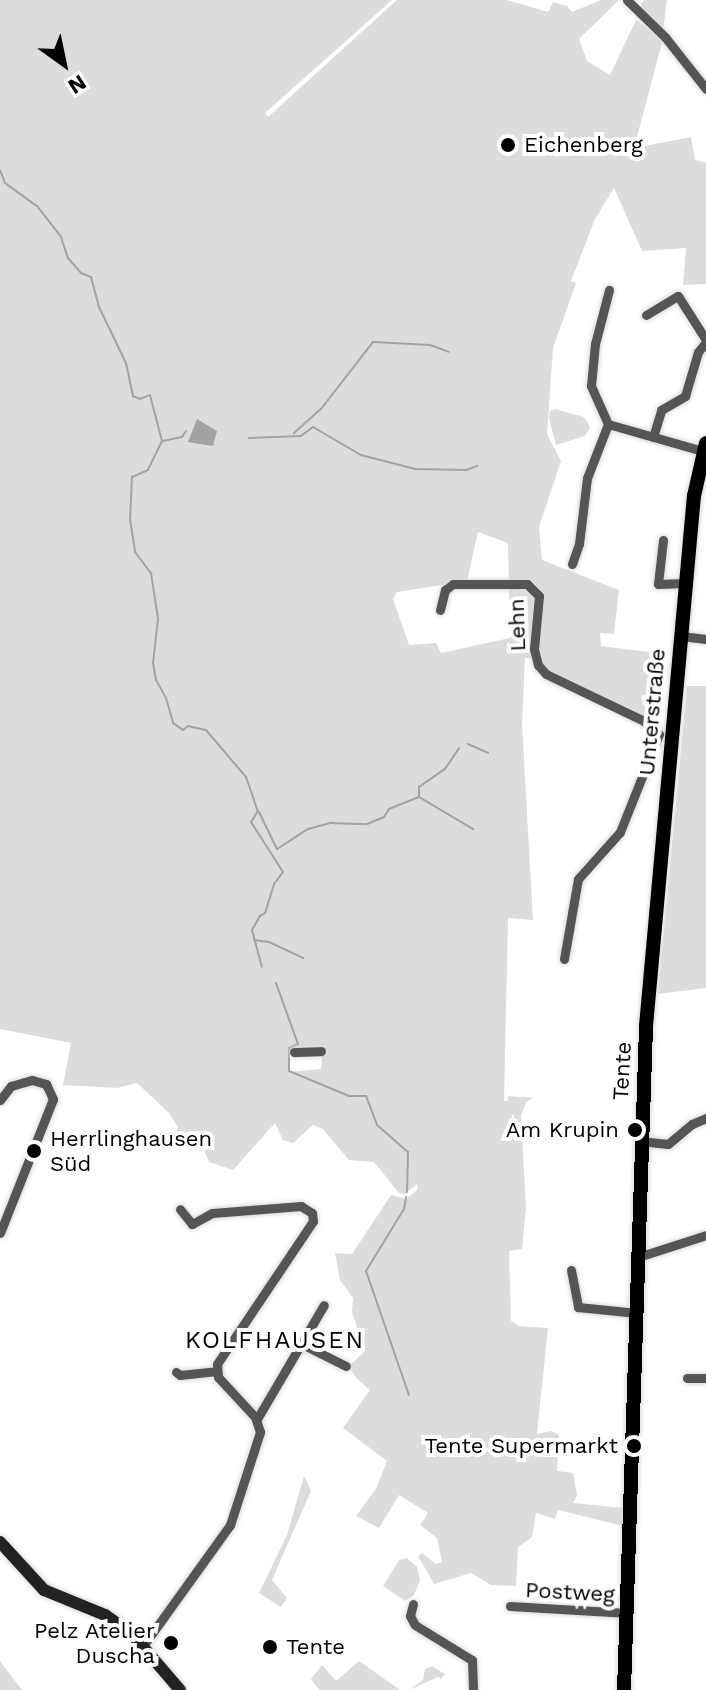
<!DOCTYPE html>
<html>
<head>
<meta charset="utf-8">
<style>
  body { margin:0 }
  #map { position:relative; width:706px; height:1690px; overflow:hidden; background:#fff; font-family:"Work Sans",sans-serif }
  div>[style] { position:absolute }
  .green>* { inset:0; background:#dcdcdc }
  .water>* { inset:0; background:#a3a3a3 }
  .stream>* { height:2px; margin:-1px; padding:0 1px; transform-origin:1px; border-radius:1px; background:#a3a3a3 }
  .roads { filter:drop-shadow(0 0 2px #dbdbdb) drop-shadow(0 0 2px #dbdbdb) }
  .street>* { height:9px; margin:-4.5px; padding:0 4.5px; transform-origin:4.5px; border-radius:4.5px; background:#555 }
  .secondary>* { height:12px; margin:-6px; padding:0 6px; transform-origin:6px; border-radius:6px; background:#222 }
  .primary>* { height:14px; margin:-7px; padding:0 7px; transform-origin:7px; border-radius:7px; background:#000 }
  .dots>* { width:22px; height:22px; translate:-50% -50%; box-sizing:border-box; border:4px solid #fff; border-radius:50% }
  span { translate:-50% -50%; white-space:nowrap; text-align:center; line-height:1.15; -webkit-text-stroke:8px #fff; paint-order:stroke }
  .poi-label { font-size:22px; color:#000 }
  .left { translate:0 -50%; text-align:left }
  .right { translate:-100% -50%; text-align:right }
  .street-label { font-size:22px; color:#000 }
  .neighbourhood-label { font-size:24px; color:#000; letter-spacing:2px }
  .north { position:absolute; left:24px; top:24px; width:80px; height:80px; -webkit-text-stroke:6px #fff; paint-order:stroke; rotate:147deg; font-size:22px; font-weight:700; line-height:32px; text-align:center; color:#000 }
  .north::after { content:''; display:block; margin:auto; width:28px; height:36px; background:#000; clip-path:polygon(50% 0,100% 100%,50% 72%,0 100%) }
</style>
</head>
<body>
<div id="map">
  <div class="green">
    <i style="clip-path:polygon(evenodd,0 0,392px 0,265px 113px,268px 117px,397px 0,507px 0,548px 12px,553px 2px,567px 6px,572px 12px,601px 0,619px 0,579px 39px,587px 61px,610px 75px,636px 20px,663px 39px,634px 148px,691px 137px,695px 160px,706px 163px,706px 284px,683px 285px,686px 248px,642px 251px,614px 188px,595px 219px,571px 281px,576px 283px,553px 348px,547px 434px,561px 461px,539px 527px,542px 560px,619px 590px,614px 634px,600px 633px,601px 646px,656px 653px,646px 718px,549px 672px,539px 658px,525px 658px,522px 724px,533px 920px,508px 918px,504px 1101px,508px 1101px,508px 1096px,534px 1098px,526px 1102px,521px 1116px,526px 1208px,522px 1249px,509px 1251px,511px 1321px,519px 1326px,548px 1328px,537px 1434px,551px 1431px,559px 1435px,557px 1471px,573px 1473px,577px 1495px,573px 1503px,624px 1508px,623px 1526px,558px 1510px,555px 1519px,536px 1513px,532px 1537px,518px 1547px,516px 1586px,491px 1585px,471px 1573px,434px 1584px,418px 1556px,422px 1553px,436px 1564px,442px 1562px,437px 1538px,420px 1525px,428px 1513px,399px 1495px,379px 1528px,356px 1516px,376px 1489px,387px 1461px,343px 1428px,370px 1390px,356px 1378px,349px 1366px,365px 1351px,352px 1312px,353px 1298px,340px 1280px,335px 1253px,352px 1254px,391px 1195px,406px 1199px,418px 1189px,417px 1184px,405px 1194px,399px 1193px,374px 1162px,349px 1160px,323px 1129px,313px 1125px,293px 1143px,283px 1140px,275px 1123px,233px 1170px,209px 1162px,204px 1150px,174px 1138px,178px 1127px,168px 1112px,137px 1083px,117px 1088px,63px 1085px,71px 1043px,0 1029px,0 0,478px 532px,508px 543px,510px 638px,441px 653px,436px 643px,409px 645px,393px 599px,397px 592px,467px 581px,478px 532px,0 0,294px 1053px,322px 1054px,321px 1069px,289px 1072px,288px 1054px,294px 1053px)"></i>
    <i style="clip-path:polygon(644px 0,667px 0,663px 30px,638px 10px)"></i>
    <i style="clip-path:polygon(555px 409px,584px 417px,590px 427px,585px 436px,556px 445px,549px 418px,550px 411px)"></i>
    <i style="clip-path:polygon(687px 686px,706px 686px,706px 988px,658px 994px)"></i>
    <i style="clip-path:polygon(304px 1476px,311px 1491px,272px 1580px,287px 1598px,281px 1607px,259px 1593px,287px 1535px)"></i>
    <i style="clip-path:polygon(407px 1558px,417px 1567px,420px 1580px,414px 1595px,405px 1601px,383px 1586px,399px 1560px)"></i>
    <i style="clip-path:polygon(0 1661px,3px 1665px,22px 1690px,0 1690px)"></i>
    <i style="clip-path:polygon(359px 1661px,400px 1690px,319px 1690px,311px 1679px,322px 1665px,336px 1681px)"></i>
    <i style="clip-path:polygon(432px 1666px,445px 1674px,441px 1679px,438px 1677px,409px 1690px,423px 1680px,425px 1669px)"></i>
  </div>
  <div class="water">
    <i style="clip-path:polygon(197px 419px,217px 431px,213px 446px,188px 442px)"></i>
  </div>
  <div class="stream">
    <i style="left:0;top:170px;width:14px;rotate:69deg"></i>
    <i style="left:5px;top:183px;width:39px;rotate:36deg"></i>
    <i style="left:37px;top:206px;width:39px;rotate:52deg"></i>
    <i style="left:61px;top:237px;width:22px;rotate:72deg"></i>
    <i style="left:68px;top:258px;width:20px;rotate:49deg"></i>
    <i style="left:81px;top:273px;width:11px;rotate:22deg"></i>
    <i style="left:91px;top:277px;width:31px;rotate:75deg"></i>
    <i style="left:99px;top:307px;width:62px;rotate:64.3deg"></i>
    <i style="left:126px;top:363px;width:34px;rotate:78deg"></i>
    <i style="left:133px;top:396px;width:8px;rotate:23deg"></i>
    <i style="left:140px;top:399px;width:11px;rotate:-22deg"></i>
    <i style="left:150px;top:395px;width:48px;rotate:75.4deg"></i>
    <i style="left:162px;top:441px;width:32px;rotate:116deg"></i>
    <i style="left:148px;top:470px;width:17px;rotate:156deg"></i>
    <i style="left:132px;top:477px;width:42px;rotate:92.7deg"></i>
    <i style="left:130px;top:519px;width:33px;rotate:81deg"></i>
    <i style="left:135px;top:552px;width:26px;rotate:53deg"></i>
    <i style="left:151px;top:573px;width:47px;rotate:81.3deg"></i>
    <i style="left:158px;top:619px;width:44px;rotate:96.5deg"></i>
    <i style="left:153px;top:663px;width:17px;rotate:80deg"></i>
    <i style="left:156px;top:680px;width:21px;rotate:61deg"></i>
    <i style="left:166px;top:698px;width:26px;rotate:74deg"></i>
    <i style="left:173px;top:723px;width:12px;rotate:35deg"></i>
    <i style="left:183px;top:730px;width:6px;rotate:-39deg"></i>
    <i style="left:188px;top:726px;width:18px;rotate:13deg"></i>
    <i style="left:206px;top:730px;width:62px;rotate:49.6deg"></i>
    <i style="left:246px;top:777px;width:36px;rotate:71deg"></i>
    <i style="left:258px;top:811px;width:13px;rotate:122deg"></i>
    <i style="left:251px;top:822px;width:59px;rotate:57.4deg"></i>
    <i style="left:283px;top:872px;width:15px;rotate:127deg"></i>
    <i style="left:274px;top:884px;width:30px;rotate:107deg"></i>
    <i style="left:265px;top:913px;width:6px;rotate:149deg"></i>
    <i style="left:260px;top:916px;width:16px;rotate:120deg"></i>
    <i style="left:252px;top:930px;width:38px;rotate:75deg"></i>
    <i style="left:294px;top:433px;width:36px;rotate:-42deg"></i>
    <i style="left:321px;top:409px;width:85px;rotate:-52.2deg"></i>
    <i style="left:373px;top:342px;width:57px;rotate:3deg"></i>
    <i style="left:430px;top:345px;width:20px;rotate:20deg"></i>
    <i style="left:249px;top:438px;width:52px;rotate:-2.2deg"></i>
    <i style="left:301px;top:436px;width:15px;rotate:-37deg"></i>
    <i style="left:313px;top:427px;width:56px;rotate:30.3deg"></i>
    <i style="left:361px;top:455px;width:56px;rotate:14.5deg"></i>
    <i style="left:415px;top:469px;width:51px;rotate:1.1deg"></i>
    <i style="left:466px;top:470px;width:12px;rotate:-20deg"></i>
    <i style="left:163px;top:441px;width:19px;rotate:-12deg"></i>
    <i style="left:182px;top:437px;width:7px;rotate:-56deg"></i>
    <i style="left:468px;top:744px;width:22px;rotate:24deg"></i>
    <i style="left:419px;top:797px;width:63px;rotate:30.7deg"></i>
    <i style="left:259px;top:812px;width:41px;rotate:64.1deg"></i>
    <i style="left:277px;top:849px;width:37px;rotate:-33deg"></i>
    <i style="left:308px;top:829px;width:24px;rotate:-15deg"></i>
    <i style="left:331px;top:823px;width:36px;rotate:2deg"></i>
    <i style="left:367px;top:824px;width:18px;rotate:-22deg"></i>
    <i style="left:384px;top:817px;width:9px;rotate:-58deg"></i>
    <i style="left:389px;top:809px;width:32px;rotate:-22deg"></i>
    <i style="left:419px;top:797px;width:10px;rotate:-90deg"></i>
    <i style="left:419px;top:787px;width:32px;rotate:-35deg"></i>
    <i style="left:445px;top:769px;width:25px;rotate:-56deg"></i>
    <i style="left:254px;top:940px;width:15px;rotate:8deg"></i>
    <i style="left:269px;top:942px;width:38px;rotate:25deg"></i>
    <i style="left:276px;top:983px;width:65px;rotate:70.2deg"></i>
    <i style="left:298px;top:1044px;width:10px;rotate:156deg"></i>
    <i style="left:289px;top:1048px;width:23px;rotate:90deg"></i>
    <i style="left:289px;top:1071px;width:65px;rotate:22.6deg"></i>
    <i style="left:349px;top:1096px;width:17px"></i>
    <i style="left:366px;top:1096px;width:31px;rotate:69deg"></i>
    <i style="left:377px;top:1125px;width:41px;rotate:41.1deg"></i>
    <i style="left:408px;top:1152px;width:40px;rotate:91.4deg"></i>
    <i style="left:406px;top:1197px;width:12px;rotate:99deg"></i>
    <i style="left:404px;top:1209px;width:73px;rotate:121.5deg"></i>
    <i style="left:366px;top:1271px;width:131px;rotate:70.9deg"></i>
  </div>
  <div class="roads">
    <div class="street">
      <i style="left:627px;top:0;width:53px;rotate:44.2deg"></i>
      <i style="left:665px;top:37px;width:66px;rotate:51.7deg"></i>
      <i style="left:646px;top:315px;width:37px;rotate:-31deg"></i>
      <i style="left:678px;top:296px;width:52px;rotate:57.5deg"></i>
      <i style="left:608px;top:424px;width:42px;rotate:-114.1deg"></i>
      <i style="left:591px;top:386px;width:42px;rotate:-84.6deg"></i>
      <i style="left:595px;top:344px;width:56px;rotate:-75.5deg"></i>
      <i style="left:608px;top:424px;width:99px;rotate:15.9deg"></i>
      <i style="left:653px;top:437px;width:28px;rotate:-73deg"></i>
      <i style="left:661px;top:410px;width:28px;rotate:-30deg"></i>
      <i style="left:685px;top:396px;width:46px;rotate:-73.5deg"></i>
      <i style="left:698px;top:352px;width:13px;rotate:-51deg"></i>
      <i style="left:663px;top:540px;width:44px;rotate:96.5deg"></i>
      <i style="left:658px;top:584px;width:27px;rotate:-2deg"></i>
      <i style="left:572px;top:564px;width:21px;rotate:-71deg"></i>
      <i style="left:579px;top:544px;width:66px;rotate:-83.1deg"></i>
      <i style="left:587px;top:478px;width:58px;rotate:-68.7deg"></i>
      <i style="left:440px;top:610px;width:21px;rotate:-76deg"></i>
      <i style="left:445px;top:590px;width:10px;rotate:-37deg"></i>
      <i style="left:453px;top:584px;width:74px"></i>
      <i style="left:527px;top:584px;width:17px;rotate:45deg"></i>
      <i style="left:539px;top:596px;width:53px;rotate:95.4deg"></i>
      <i style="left:534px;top:649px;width:16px;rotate:76deg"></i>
      <i style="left:538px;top:665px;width:12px;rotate:48deg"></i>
      <i style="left:546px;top:674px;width:109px;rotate:25.6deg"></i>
      <i style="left:644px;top:721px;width:20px;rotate:41deg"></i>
      <i style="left:681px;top:636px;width:25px;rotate:7deg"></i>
      <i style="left:564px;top:959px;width:81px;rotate:-80.1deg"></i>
      <i style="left:578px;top:879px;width:63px;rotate:-48.2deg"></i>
      <i style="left:620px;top:832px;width:105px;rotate:-68.3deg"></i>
      <i style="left:294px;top:1052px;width:27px;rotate:-2deg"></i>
      <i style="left:0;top:1100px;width:18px;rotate:-52deg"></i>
      <i style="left:11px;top:1086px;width:22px;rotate:-16deg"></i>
      <i style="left:32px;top:1080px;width:15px;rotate:16deg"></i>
      <i style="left:46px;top:1084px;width:17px;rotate:65deg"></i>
      <i style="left:53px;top:1099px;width:144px;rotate:111.6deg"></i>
      <i style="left:640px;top:1141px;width:28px;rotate:6deg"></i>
      <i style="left:668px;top:1144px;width:31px;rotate:-40deg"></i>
      <i style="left:692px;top:1124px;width:15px;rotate:-23deg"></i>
      <i style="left:638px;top:1257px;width:71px;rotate:-17.9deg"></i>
      <i style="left:571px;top:1270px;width:38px;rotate:79deg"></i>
      <i style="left:578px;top:1307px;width:59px;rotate:5.8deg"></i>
      <i style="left:302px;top:1344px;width:49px;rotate:26.6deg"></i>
      <i style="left:176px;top:1372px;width:5px;rotate:37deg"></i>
      <i style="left:180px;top:1375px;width:37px;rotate:-6deg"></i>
      <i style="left:687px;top:1378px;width:19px"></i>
      <i style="left:257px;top:1419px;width:132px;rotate:-59.6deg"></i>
      <i style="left:413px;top:1604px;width:12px;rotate:104deg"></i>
      <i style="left:410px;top:1616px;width:10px;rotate:61deg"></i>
      <i style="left:415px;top:1625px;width:67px;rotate:31.6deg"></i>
      <i style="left:472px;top:1660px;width:30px;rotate:88deg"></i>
      <i style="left:510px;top:1606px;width:118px;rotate:3.4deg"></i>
      <i style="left:143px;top:1646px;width:149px;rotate:-54.3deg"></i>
      <i style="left:230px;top:1525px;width:98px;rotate:-72.1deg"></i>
      <i style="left:260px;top:1432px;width:16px;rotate:-108deg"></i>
      <i style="left:255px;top:1417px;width:54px;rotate:-132.8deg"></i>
      <i style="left:218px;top:1377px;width:13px;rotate:-94deg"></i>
      <i style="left:217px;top:1364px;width:172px;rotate:-56.1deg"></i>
      <i style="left:313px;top:1221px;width:8px;rotate:-97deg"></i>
      <i style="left:312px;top:1213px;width:13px;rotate:-148deg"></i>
      <i style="left:301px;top:1206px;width:89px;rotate:175.5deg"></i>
      <i style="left:212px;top:1213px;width:23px;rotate:151deg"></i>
      <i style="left:192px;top:1224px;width:19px;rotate:-129deg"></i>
    </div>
    <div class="secondary">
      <i style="left:0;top:1542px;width:65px;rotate:47.5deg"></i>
      <i style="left:44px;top:1590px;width:66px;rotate:22.3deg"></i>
      <i style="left:105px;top:1615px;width:32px;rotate:35deg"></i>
      <i style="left:131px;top:1633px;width:75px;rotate:49.3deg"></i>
    </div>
    <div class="primary">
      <i style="left:624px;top:1690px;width:664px;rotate:-88.1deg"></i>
      <i style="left:646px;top:1026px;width:532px;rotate:-84.83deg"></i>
      <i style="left:694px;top:496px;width:54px;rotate:-77.2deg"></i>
    </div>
  </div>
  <div class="dots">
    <i style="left:508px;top:145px;background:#000"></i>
    <i style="left:635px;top:1130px;background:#000"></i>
    <i style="left:34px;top:1151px;background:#000"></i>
    <i style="left:634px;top:1446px;background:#000"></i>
    <i style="left:171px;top:1643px;background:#000"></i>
    <i style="left:270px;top:1647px;background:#000"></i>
  </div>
  <div class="poi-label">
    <span class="left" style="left:524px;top:145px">Eichenberg</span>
    <span class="right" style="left:619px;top:1130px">Am Krupin</span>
    <span class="left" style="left:50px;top:1151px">Herrlinghausen<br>Süd</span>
    <span class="right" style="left:618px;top:1446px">Tente Supermarkt</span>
    <span class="right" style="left:155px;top:1643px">Pelz Atelier<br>Duscha</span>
    <span class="left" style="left:286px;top:1647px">Tente</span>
  </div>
  <div class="street-label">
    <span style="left:517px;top:625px;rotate:-92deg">Lehn</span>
    <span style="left:652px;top:712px;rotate:-85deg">Unterstraße</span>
    <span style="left:622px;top:1071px;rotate:-87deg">Tente</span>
    <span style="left:570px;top:1592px;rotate:3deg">Postweg</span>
  </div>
  <div class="neighbourhood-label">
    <span style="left:275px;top:1341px">KOLFHAUSEN</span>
  </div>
  <div class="north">N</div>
</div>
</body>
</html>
